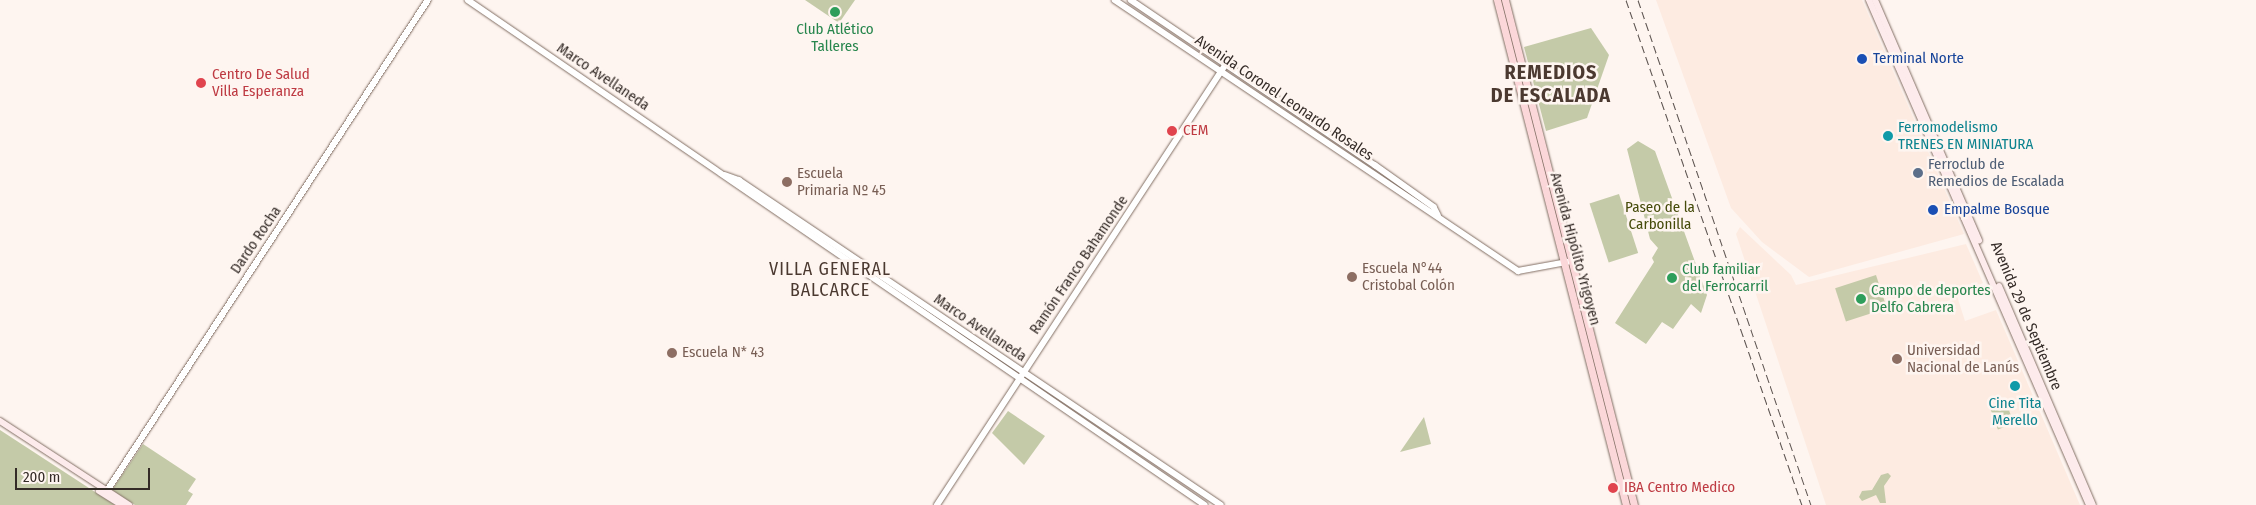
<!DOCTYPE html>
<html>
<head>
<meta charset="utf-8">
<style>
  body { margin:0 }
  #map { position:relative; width:2256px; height:505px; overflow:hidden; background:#fef5f0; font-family:"Fira Sans Condensed",sans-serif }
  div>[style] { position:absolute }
  .built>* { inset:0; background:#fdebe1 }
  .green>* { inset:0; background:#c4caa8; transform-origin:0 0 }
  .roads { filter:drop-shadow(0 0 1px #826f64) drop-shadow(0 0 1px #826f64) }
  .tertiary>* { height:5.5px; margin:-2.75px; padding:0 2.75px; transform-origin:2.75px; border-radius:2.75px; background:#fff }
  .secondary>* { height:6px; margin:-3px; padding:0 3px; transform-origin:3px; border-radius:3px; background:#fdebec }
  .primary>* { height:7px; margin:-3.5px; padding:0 3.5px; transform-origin:3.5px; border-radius:3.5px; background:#fbd7d9 }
  .rail>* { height:1px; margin-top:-0.5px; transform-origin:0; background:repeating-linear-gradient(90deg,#5b524e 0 8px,transparent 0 12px) }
  .dots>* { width:14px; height:14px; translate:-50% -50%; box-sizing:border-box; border:2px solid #fef5f0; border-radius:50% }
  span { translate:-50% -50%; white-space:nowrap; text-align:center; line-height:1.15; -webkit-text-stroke:5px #fef5f0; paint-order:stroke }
  .leisure-label { font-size:15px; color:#27864d }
  .left { translate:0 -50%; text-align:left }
  .transit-label { font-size:15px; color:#164399 }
  .health-label { font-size:15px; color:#be3a42 }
  .street-label { font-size:15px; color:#342b27 }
  .culture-label { font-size:15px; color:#0d838f }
  .service-label { font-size:15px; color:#4e5e75 }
  .education-label { font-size:15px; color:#785e54 }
  .park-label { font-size:15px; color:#454b0a }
  .quarter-label { font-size:18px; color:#4b3930; letter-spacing:1px }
  .district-label { font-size:20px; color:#4b3930; font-weight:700; letter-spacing:1px }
  .scale { position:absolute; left:15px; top:468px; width:135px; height:22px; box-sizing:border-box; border:2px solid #342b27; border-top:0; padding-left:6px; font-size:15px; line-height:18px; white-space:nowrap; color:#342b27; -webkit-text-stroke:4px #fef5f0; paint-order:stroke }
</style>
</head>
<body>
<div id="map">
  <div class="built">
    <i style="clip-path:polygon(1656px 0,1862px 0,1964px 234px,1809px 277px,1762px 242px,1731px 208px)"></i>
    <i style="clip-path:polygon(1740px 227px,1791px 275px,1796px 285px,1966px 244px,1983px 283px,1957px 296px,1965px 321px,1996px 310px,2080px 505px,1826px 505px,1736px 234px)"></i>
  </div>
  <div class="green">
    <i style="clip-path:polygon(805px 0,855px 0,839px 23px)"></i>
    <i style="clip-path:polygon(1591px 28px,1609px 55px,1587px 118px,1546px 131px,1524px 47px)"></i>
    <i style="clip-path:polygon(1638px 141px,1655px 151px,1707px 295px,1701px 313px,1691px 304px,1673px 329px,1662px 322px,1646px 344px,1615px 323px,1654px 262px,1652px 258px,1658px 248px,1650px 239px,1627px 149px)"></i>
    <i style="left:1619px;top:194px;width:62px;height:31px;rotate:72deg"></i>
    <i style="left:1876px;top:275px;width:35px;height:43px;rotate:72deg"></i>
    <i style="left:2006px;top:402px;width:23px;height:17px;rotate:70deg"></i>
    <i style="clip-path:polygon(1008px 411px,1045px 436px,1024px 465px,992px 433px)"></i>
    <i style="clip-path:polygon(1424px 417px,1431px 444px,1400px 452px)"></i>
    <i style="clip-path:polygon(0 430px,115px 505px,0 505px)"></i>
    <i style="clip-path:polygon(143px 444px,196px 479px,188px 491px,193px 494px,186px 505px,135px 505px,112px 490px)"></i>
    <i style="clip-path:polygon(1888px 473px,1891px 476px,1884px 486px,1886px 503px,1880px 503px,1876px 495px,1862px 501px,1859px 497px,1862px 491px,1872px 490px,1881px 475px)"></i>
  </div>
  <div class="roads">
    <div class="tertiary">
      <i style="left:468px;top:0;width:893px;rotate:34.42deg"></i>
      <i style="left:1115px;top:0;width:486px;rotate:33.9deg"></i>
      <i style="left:1518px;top:271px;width:50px;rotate:-10.4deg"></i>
      <i style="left:1131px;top:0;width:295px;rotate:34.1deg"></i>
      <i style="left:1375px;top:165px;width:72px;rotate:35.4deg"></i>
      <i style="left:1434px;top:207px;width:9px;rotate:63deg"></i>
      <i style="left:725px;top:175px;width:15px;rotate:20deg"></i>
      <i style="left:739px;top:180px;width:581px;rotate:33.99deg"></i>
      <i style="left:105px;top:494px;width:590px;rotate:-56.82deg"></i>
      <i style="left:937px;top:505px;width:527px;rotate:-56.76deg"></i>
    </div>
    <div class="secondary">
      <i style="left:1869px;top:0;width:551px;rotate:66.46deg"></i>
      <i style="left:1875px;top:0;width:262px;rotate:66.6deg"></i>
      <i style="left:1999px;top:286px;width:238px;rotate:66.8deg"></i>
      <i style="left:0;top:421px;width:154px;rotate:33.1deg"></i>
      <i style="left:99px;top:491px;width:26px;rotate:32deg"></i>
    </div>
    <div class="primary">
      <i style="left:1497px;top:0;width:521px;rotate:75.67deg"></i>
      <i style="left:1505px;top:0;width:521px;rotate:75.67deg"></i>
    </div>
  </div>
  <div class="rail">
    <i style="left:1626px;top:0;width:535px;rotate:70.79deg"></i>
    <i style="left:1638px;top:0;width:534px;rotate:71.09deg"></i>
  </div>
  <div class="dots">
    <i style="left:835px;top:12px;background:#2e9e5b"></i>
    <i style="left:1862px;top:59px;background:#1a4fb4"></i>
    <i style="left:201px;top:83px;background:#e0444e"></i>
    <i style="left:1172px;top:131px;background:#e0444e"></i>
    <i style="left:1888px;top:136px;background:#0f9aa8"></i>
    <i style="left:1918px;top:173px;background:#5c6f8a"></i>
    <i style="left:787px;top:182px;background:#8d6e63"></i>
    <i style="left:1933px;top:210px;background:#1a4fb4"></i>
    <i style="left:1352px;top:277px;background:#8d6e63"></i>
    <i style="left:1672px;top:278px;background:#2e9e5b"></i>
    <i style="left:1861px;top:299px;background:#2e9e5b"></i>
    <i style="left:672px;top:353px;background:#8d6e63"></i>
    <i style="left:1897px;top:359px;background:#8d6e63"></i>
    <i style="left:2015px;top:386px;background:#0f9aa8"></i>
    <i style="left:1613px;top:488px;background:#e0444e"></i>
  </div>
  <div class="leisure-label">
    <span style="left:835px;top:38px">Club Atlético<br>Talleres</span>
    <span class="left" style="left:1682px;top:278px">Club familiar<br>del Ferrocarril</span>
    <span class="left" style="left:1871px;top:299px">Campo de deportes<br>Delfo Cabrera</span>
  </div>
  <div class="transit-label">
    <span class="left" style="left:1873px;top:59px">Terminal Norte</span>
    <span class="left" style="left:1944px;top:210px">Empalme Bosque</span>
  </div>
  <div class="health-label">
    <span class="left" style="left:212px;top:83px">Centro De Salud<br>Villa Esperanza</span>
    <span class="left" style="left:1183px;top:131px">CEM</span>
    <span class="left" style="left:1624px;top:488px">IBA Centro Medico</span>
  </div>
  <div class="street-label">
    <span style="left:603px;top:77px;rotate:34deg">Marco Avellaneda</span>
    <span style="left:1284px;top:98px;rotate:34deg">Avenida Coronel Leonardo Rosales</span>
    <span style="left:256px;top:240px;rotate:-56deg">Dardo Rocha</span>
    <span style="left:1575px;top:249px;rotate:75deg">Avenida Hipólito Yrigoyen</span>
    <span style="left:1079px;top:265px;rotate:-56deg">Ramón Franco Bahamonde</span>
    <span style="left:2026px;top:316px;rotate:67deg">Avenida 29 de Septiembre</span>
    <span style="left:980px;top:328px;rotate:34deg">Marco Avellaneda</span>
  </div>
  <div class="culture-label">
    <span class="left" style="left:1898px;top:136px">Ferromodelismo<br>TRENES EN MINIATURA</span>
    <span style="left:2015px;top:412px">Cine Tita<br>Merello</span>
  </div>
  <div class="service-label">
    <span class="left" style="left:1928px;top:173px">Ferroclub de<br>Remedios de Escalada</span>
  </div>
  <div class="education-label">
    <span class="left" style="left:797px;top:182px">Escuela<br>Primaria Nº 45</span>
    <span class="left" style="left:1362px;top:277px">Escuela N°44<br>Cristobal Colón</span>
    <span class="left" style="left:1907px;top:359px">Universidad<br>Nacional de Lanús</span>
    <span class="left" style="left:682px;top:353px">Escuela N* 43</span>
  </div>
  <div class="park-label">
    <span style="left:1660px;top:216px">Paseo de la<br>Carbonilla</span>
  </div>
  <div class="quarter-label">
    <span style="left:830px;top:280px">VILLA GENERAL<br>BALCARCE</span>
  </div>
  <div class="district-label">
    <span style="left:1551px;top:84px">REMEDIOS<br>DE ESCALADA</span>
  </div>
  <div class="scale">200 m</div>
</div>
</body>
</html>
